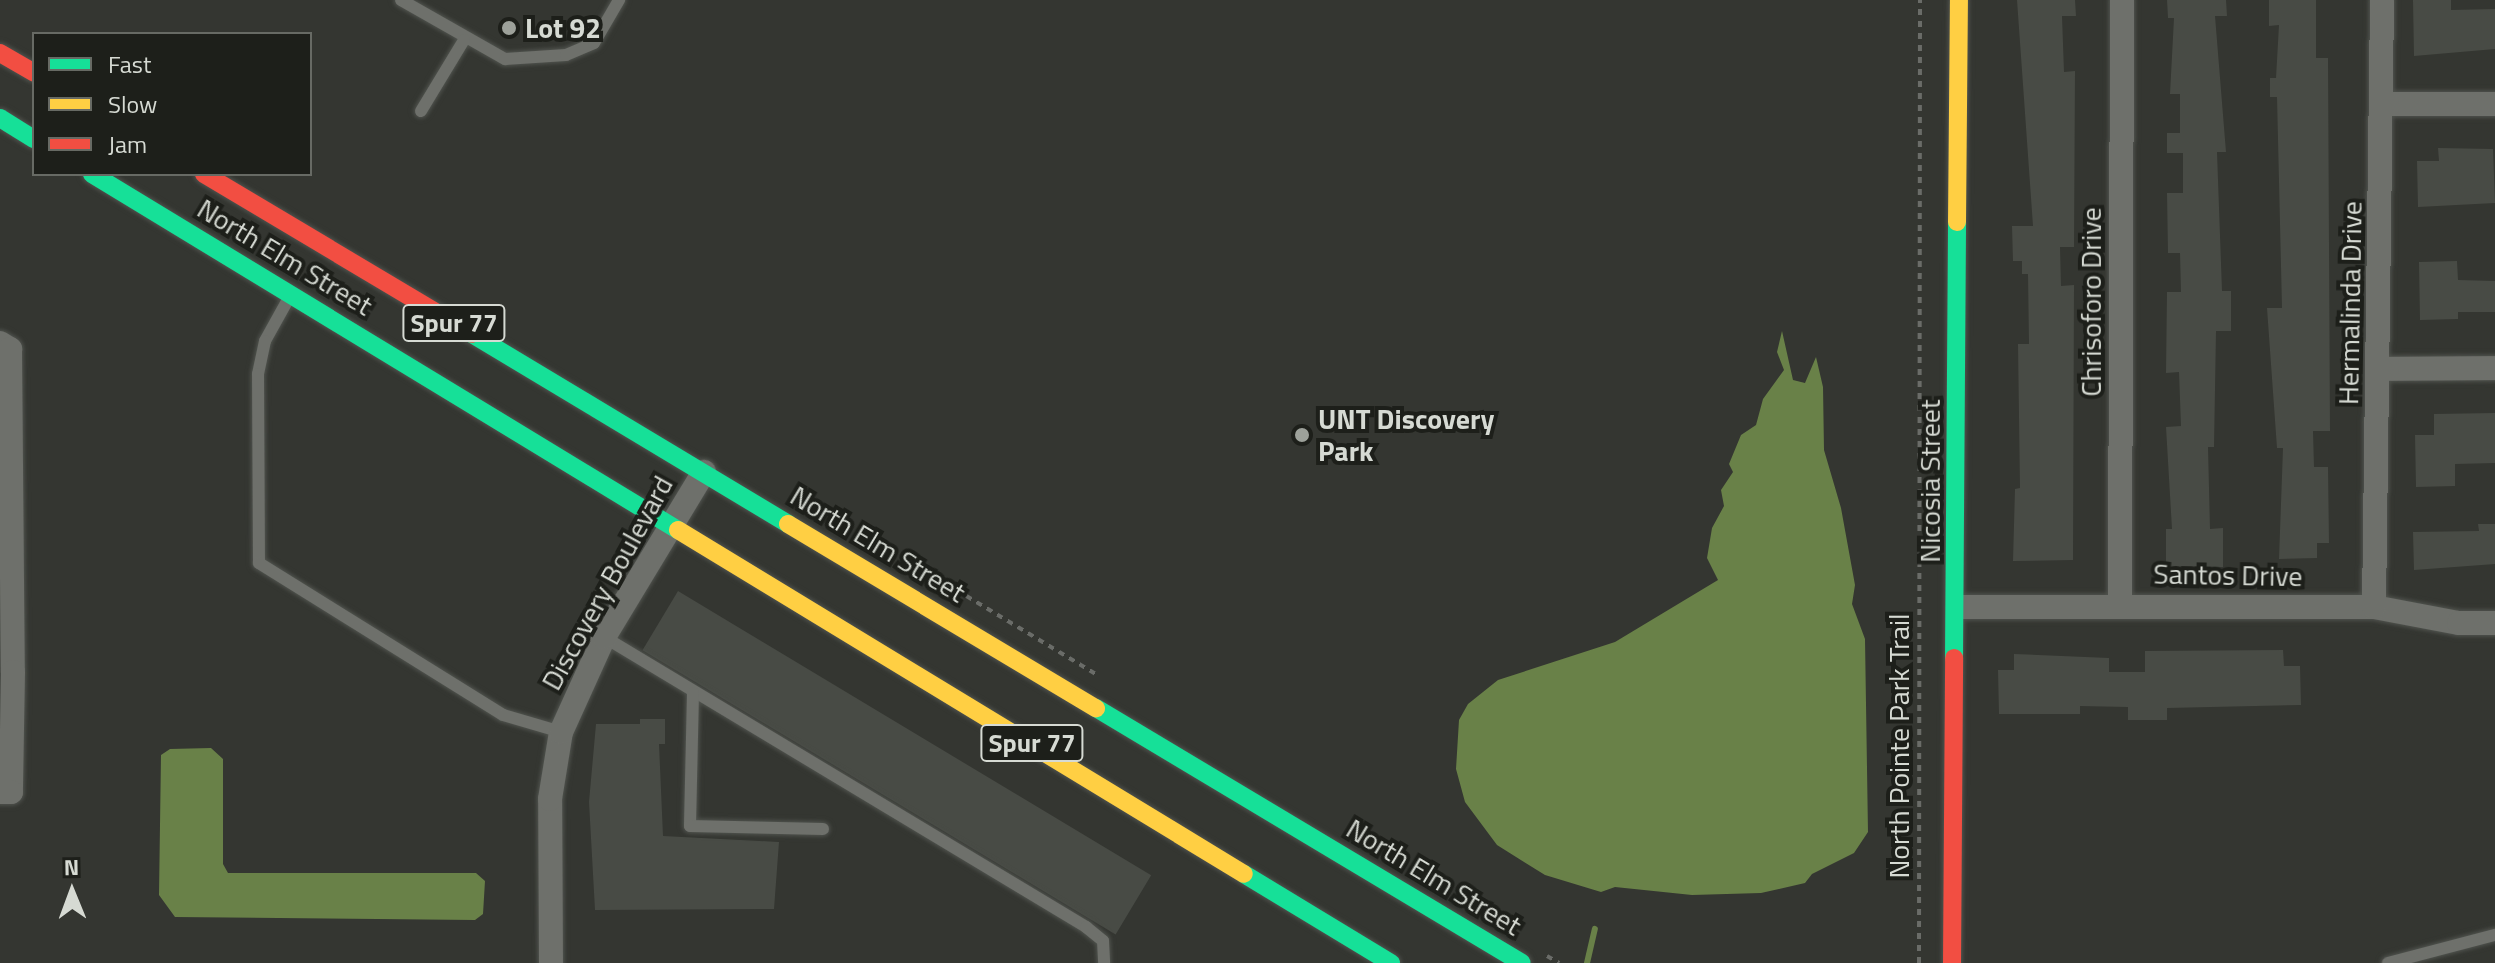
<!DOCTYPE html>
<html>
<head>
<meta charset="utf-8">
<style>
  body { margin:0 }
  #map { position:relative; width:2495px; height:963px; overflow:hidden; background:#343631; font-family:"Titillium Web",sans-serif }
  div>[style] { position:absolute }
  .water>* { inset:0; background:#698148 }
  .stream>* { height:6px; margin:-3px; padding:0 3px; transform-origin:3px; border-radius:3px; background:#698148 }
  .building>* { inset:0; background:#484b45; transform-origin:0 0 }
  .path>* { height:4px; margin-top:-2px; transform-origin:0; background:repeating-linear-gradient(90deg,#6a6c68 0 6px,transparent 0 12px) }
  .roads { filter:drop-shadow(0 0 2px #50534e) drop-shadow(0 0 2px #50534e) }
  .lane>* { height:12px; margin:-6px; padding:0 6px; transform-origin:6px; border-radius:6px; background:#6e706b }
  .street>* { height:24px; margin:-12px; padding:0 12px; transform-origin:12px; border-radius:12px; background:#6e706b }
  .fast>* { height:18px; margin:-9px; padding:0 9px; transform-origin:9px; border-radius:9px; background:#16e098 }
  .slow>* { height:18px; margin:-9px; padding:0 9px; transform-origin:9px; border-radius:9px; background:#ffcf43 }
  .jam>* { height:18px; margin:-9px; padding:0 9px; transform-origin:9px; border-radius:9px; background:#f24e42 }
  .dots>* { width:22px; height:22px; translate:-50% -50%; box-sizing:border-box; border:4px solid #1d1f1a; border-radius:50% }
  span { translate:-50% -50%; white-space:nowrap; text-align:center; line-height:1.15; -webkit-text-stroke:8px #1d1f1a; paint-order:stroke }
  .shield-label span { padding:2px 6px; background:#1d1f1a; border:2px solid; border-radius:6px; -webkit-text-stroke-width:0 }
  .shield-label { font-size:26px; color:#d6dad3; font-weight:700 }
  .poi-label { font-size:28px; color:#d6dad3; font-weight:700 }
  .left { translate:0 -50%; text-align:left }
  .street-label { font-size:28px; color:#d6dad3 }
  .legend { position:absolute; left:32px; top:32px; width:280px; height:144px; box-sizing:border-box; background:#1d1f1a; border:2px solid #676a64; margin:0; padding:10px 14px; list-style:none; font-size:24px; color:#d6dad3 }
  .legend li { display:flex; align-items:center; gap:16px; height:40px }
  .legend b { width:40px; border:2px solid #676a64 }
  .north { position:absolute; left:32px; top:851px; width:80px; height:80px; -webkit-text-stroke:6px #1d1f1a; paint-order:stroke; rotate:359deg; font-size:22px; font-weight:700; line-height:32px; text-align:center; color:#d6dad3 }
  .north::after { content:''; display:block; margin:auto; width:28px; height:36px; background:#d6dad3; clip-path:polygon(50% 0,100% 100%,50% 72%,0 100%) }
</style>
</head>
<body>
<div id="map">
  <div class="water">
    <i style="clip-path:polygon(1782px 331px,1793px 380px,1805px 383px,1816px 357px,1823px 387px,1824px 450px,1841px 508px,1855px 585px,1852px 604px,1865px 639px,1868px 832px,1854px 853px,1812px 874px,1805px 883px,1761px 893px,1692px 895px,1615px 887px,1601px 892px,1545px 875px,1497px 845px,1465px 802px,1456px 769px,1459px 720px,1468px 704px,1498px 680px,1615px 642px,1718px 580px,1707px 558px,1712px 528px,1724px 506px,1721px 490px,1733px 472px,1729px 464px,1741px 435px,1756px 425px,1763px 399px,1784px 370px,1777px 352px)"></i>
    <i style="clip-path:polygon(211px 748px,223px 759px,223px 864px,228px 873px,476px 873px,485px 881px,483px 914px,475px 920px,175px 917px,159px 895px,161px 755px,170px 749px)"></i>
  </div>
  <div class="stream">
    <i style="left:1587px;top:963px;width:35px;rotate:-77deg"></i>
  </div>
  <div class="building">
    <i style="clip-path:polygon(2017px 0,2075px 0,2076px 16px,2062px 16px,2064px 72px,2075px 71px,2074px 247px,2060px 247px,2061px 286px,2074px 285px,2073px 560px,2013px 561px,2015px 489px,2020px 488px,2018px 344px,2029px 344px,2028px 274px,2022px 274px,2022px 261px,2013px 261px,2012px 226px,2033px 226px)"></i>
    <i style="clip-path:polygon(2167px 0,2226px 0,2227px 16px,2215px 16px,2226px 152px,2217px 152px,2222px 291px,2231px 291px,2231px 331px,2216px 331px,2214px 447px,2208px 447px,2210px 529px,2223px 528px,2223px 567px,2166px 568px,2166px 529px,2172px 529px,2166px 427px,2181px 426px,2179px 372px,2166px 373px,2167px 292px,2181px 292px,2180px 253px,2168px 253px,2167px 193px,2183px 193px,2183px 153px,2167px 153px,2167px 133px,2180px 133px,2180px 94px,2170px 94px,2174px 18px,2168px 18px)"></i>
    <i style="clip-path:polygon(2269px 0,2316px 0,2316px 58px,2328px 58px,2330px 431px,2313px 431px,2314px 467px,2328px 467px,2329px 543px,2317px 543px,2317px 558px,2279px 559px,2283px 448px,2277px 448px,2267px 308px,2282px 308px,2277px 97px,2270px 97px,2270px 78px,2276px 78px,2279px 25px,2269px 26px)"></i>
    <i style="clip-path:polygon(2413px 0,2451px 0,2451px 10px,2495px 9px,2495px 49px,2414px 56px)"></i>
    <i style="clip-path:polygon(2438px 148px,2493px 149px,2495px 203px,2418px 207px,2417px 161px,2439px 161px)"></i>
    <i style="clip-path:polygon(2457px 261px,2458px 280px,2495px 281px,2495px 312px,2458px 312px,2458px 319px,2420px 320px,2419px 262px)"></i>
    <i style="clip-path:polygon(2495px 413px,2495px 463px,2455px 464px,2455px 486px,2416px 487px,2415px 435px,2434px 435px,2434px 414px)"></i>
    <i style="clip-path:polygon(2478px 524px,2495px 524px,2495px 564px,2414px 570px,2413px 532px,2479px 531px)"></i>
    <i style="left:678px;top:591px;width:552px;height:69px;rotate:31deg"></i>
    <i style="clip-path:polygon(2283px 650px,2284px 666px,2300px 666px,2301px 705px,2167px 708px,2167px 720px,2128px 720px,2128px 707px,2080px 706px,2080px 714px,1999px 714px,1998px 670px,2014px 670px,2014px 654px,2109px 658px,2109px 672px,2145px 672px,2145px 651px)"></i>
    <i style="clip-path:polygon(640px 719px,665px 719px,665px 744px,659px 744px,663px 836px,779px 842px,774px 909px,595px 910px,589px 802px,596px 724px,640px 724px)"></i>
  </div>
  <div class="path">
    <i style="left:915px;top:565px;width:211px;rotate:31.1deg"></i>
    <i style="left:1547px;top:956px;width:14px;rotate:30deg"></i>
    <i style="left:1919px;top:963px;width:963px;rotate:-89.94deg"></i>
  </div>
  <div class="roads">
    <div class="lane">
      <i style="left:401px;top:0;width:120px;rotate:29.6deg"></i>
      <i style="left:505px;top:59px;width:61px;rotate:-3.8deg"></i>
      <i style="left:566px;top:55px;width:30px;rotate:-23deg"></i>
      <i style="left:594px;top:43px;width:50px;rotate:-59.8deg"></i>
      <i style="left:421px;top:111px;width:83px;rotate:-58.8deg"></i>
      <i style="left:290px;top:296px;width:51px;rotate:119.1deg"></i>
      <i style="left:265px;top:341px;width:34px;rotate:102deg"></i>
      <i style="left:258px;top:374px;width:189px;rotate:89.7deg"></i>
      <i style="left:259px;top:563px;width:287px;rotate:31.9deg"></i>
      <i style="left:503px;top:715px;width:60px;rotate:16.3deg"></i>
      <i style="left:604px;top:637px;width:563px;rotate:31.03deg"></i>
      <i style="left:1086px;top:927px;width:22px;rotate:39deg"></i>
      <i style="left:1103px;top:941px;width:22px;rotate:87deg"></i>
      <i style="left:693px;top:693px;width:133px;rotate:91.3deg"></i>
      <i style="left:690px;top:826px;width:133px;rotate:1.3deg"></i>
      <i style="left:2388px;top:963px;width:111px;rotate:-14.7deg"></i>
    </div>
    <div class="street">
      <i style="left:2382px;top:104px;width:113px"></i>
      <i style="left:0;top:343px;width:12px;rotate:31deg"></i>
      <i style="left:10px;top:349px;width:323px;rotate:89.5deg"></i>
      <i style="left:13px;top:672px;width:120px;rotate:91deg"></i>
      <i style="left:11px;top:792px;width:11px;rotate:180deg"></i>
      <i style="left:2380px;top:369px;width:115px;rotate:-0.5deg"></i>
      <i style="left:2120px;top:603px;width:603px;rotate:-89.81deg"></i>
      <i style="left:1958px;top:607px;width:416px"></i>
      <i style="left:2374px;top:607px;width:86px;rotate:10.7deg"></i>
      <i style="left:2459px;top:623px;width:36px"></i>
      <i style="left:2374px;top:607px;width:607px;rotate:-89.24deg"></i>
      <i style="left:551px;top:963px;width:164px;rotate:-90.3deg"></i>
      <i style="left:550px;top:799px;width:68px;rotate:-80.7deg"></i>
      <i style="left:561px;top:732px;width:104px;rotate:-65.6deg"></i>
      <i style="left:604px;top:637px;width:193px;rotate:-58.8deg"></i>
    </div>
    <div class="fast">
      <i style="left:0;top:118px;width:40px;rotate:32deg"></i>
      <i style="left:92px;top:174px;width:686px;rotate:31.28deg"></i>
      <i style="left:472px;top:334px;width:369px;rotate:31deg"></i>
      <i style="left:1954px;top:658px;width:436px;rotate:-89.6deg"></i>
      <i style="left:1096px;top:708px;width:496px;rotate:30.9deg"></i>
      <i style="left:1244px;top:874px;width:172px;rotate:31.2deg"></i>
    </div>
    <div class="slow">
      <i style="left:1957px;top:222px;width:222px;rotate:-89.5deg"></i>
      <i style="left:788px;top:524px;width:359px;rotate:30.9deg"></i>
      <i style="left:678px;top:530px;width:662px;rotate:31.29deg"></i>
    </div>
    <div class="jam">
      <i style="left:0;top:53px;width:39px;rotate:30deg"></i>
      <i style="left:204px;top:174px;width:312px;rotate:30.8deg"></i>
      <i style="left:1952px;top:963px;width:305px;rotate:-89.6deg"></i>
    </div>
  </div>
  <div class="dots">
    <i style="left:509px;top:28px;background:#9da19a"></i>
    <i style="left:1302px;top:435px;background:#9da19a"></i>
  </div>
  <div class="shield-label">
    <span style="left:454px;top:323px">Spur 77</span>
    <span style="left:1032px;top:743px">Spur 77</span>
  </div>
  <div class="poi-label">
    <span class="left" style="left:525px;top:28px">Lot 92</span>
    <span class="left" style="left:1318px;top:435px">UNT Discovery<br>Park</span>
  </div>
  <div class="street-label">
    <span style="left:285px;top:257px;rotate:31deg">North Elm Street</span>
    <span style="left:2091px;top:302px;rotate:-90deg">Chrisoforo Drive</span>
    <span style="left:2350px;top:303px;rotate:-89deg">Hermalinda Drive</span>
    <span style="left:1930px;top:481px;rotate:-90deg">Nicosia Street</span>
    <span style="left:878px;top:544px;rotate:31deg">North Elm Street</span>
    <span style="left:2228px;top:575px;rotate:1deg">Santos Drive</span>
    <span style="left:607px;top:583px;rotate:-61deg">Discovery Boulevard</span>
    <span style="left:1899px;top:746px;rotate:-90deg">North Pointe Park Trail</span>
    <span style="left:1434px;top:877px;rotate:31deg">North Elm Street</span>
  </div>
  <ul class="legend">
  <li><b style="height:10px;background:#16e098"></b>Fast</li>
  <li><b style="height:10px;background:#ffcf43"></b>Slow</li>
  <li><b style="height:10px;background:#f24e42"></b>Jam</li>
  </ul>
  <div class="north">N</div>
</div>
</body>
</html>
